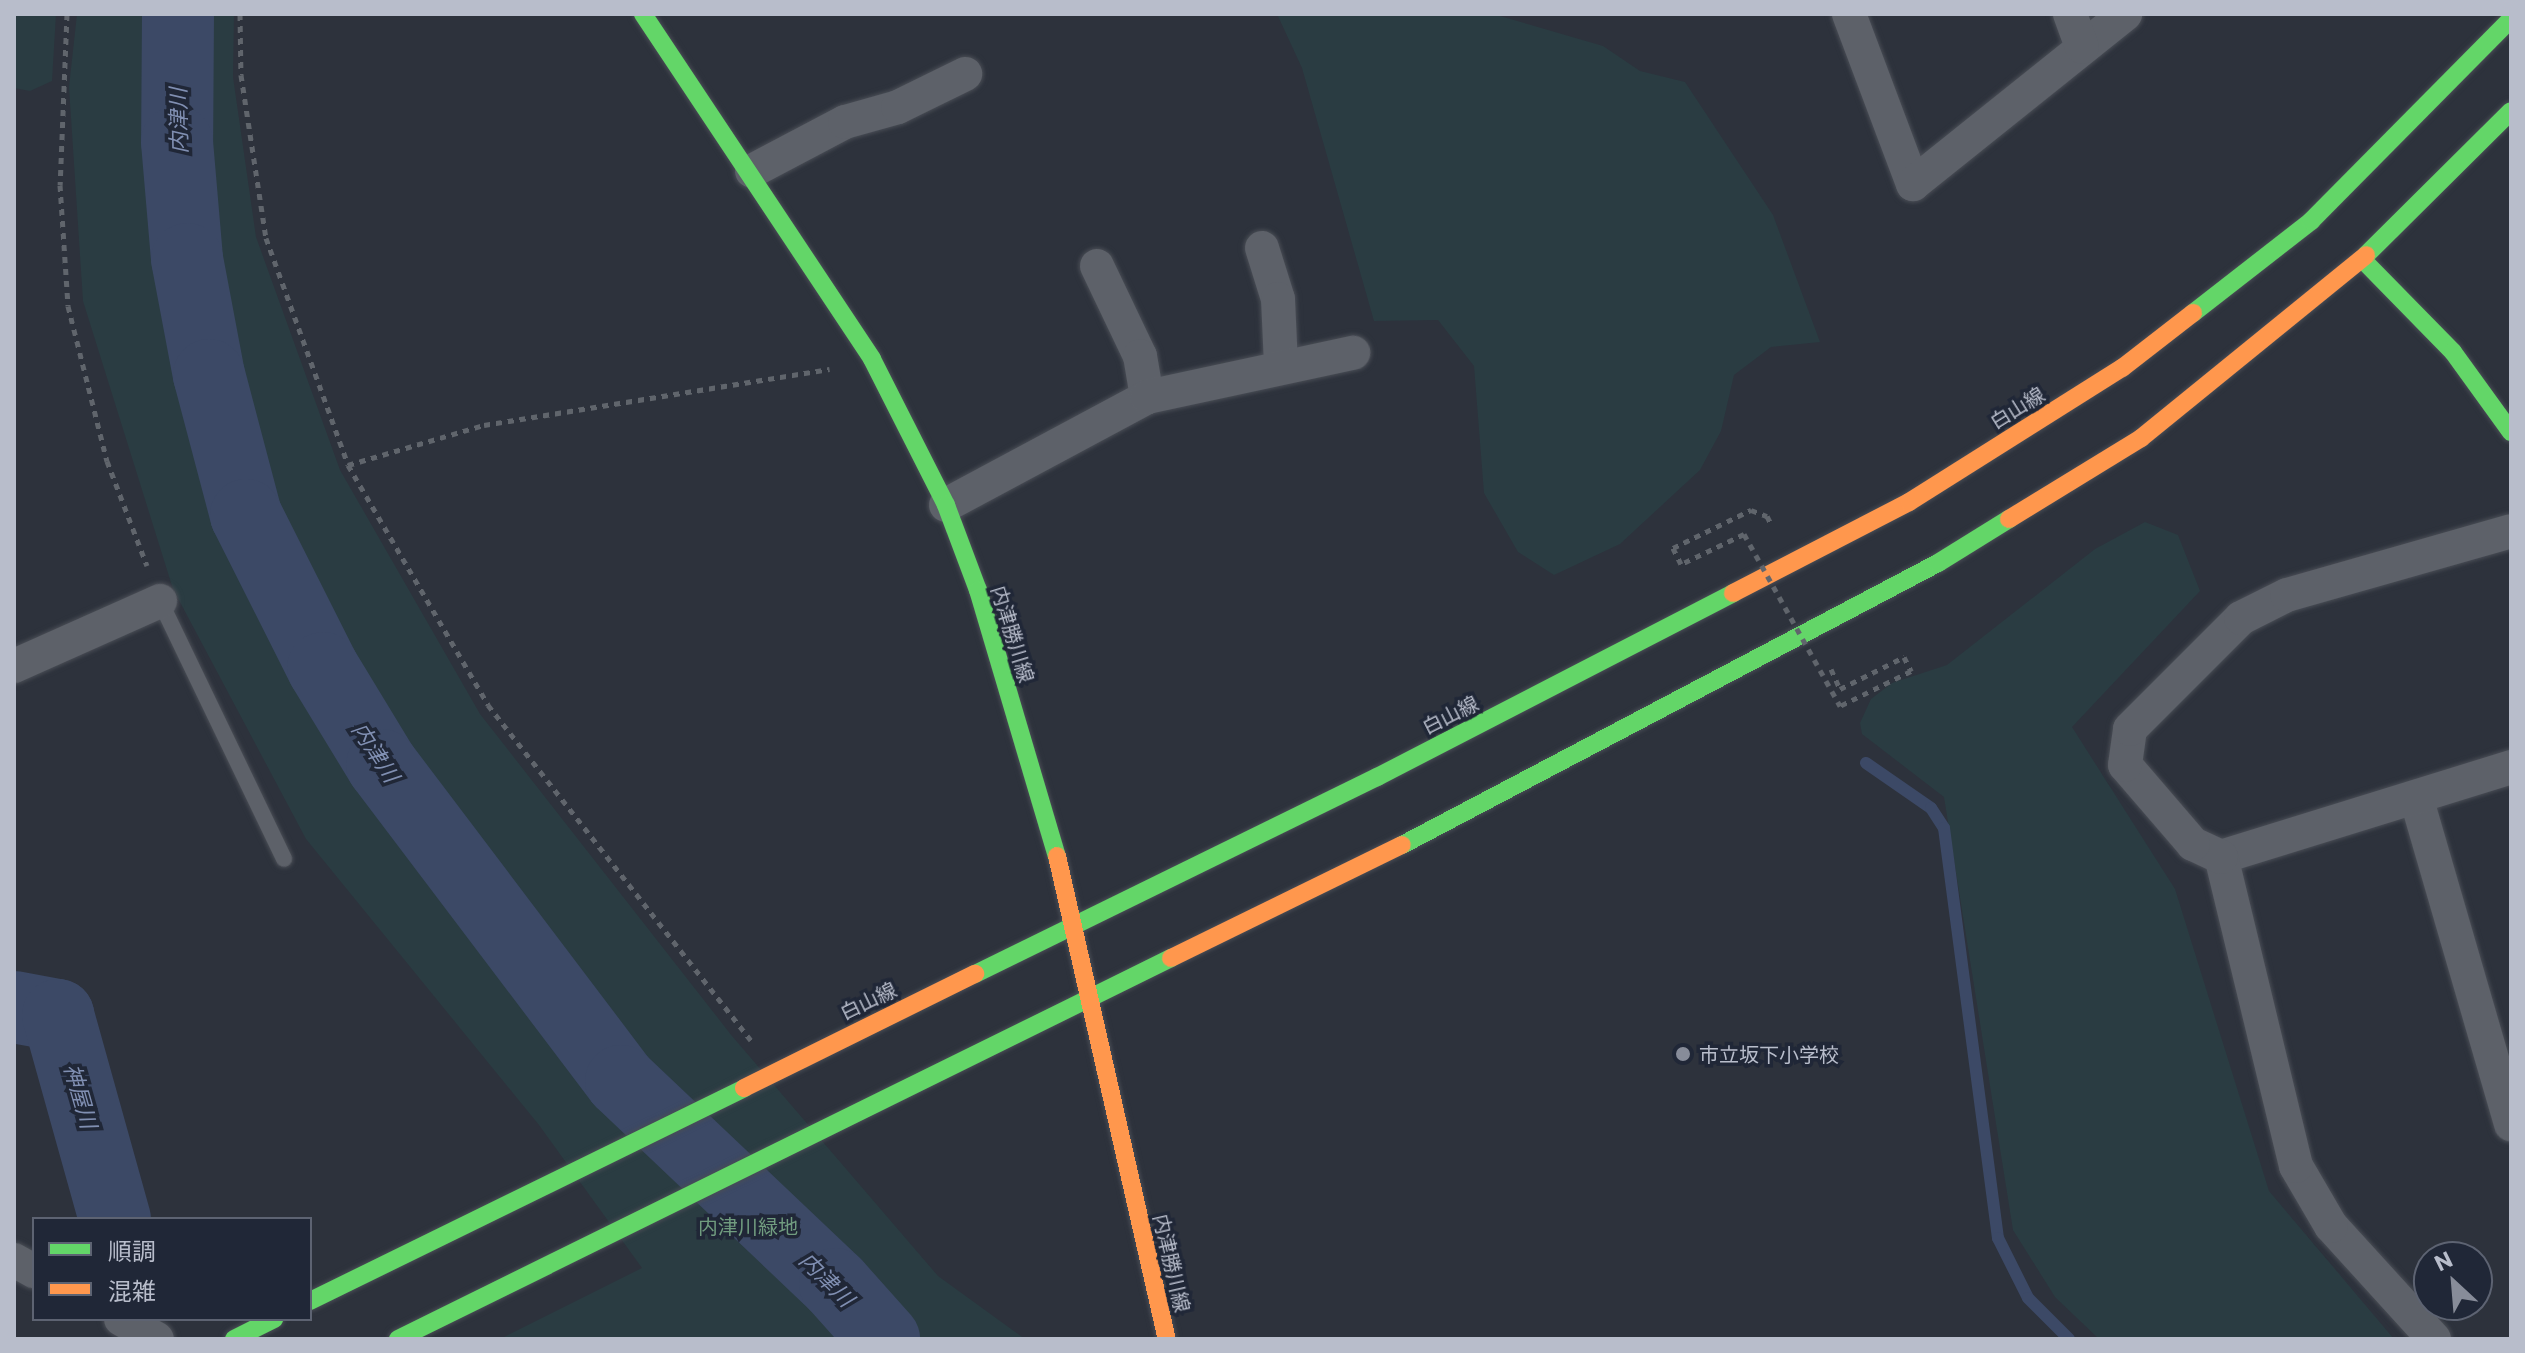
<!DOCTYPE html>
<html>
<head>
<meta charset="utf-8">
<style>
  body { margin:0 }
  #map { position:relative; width:2525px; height:1353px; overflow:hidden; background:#2d323c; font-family:Commissioner,"Noto Sans JP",sans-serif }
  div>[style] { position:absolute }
  .green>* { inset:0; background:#2a3c42 }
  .stream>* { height:12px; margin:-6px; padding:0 6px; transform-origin:6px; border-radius:6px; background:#3c4966 }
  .river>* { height:72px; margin:-36px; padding:0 36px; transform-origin:36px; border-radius:36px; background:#3c4966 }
  .path>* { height:5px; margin-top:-2.5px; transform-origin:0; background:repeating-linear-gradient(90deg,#60656c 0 6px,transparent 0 12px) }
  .roads { filter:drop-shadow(0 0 2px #494d55) drop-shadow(0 0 2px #494d55) }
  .lane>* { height:16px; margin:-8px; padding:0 8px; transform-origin:8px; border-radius:8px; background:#5d6169 }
  .street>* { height:34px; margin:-17px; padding:0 17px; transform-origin:17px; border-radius:17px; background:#5d6169 }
  .fast>* { height:18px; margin:-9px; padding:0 9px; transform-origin:9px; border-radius:9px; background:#63d668 }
  .slow>* { height:18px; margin:-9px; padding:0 9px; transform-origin:9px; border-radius:9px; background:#ff974d }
  .path-bridge>* { height:5px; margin-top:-2.5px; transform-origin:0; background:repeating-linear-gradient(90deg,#60656c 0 6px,transparent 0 12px) }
  .dots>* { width:22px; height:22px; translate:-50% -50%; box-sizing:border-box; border:4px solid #202737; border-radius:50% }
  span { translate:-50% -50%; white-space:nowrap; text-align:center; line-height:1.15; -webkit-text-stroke:7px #202737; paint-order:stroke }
  .street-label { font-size:20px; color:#b8bdcb }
  .poi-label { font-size:20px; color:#b8bdcb }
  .left { translate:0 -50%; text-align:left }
  .park-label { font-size:20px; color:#709c7f }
  .water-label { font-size:22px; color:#808fb2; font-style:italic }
  .frame { position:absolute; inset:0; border:16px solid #b8bdcb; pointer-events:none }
  .legend { position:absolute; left:32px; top:1217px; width:280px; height:104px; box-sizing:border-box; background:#202737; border:2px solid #5d6372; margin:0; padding:10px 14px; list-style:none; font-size:24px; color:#b8bdcb }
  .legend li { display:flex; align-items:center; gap:16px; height:40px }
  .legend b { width:40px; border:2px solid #5d6372 }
  .north { position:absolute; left:2413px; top:1241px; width:80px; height:80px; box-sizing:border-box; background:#202737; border:2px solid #5d6372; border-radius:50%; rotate:334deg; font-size:22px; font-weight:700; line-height:32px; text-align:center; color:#b8bdcb }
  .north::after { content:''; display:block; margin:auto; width:28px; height:36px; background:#878c99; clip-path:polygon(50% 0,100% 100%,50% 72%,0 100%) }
</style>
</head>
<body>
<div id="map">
  <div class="green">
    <i style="clip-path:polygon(14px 14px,56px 14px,52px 81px,30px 91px,14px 88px)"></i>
    <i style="clip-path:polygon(77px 14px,234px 14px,233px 77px,256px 237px,340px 470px,480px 714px,732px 1036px,938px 1276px,1025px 1339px,500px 1339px,642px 1268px,539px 1125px,306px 839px,173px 589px,83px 301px,69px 87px)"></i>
    <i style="clip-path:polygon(1277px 14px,1493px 14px,1603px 46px,1640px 71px,1685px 82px,1773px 215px,1820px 342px,1771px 347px,1734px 375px,1721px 431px,1700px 470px,1620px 544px,1554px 575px,1518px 552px,1484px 493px,1474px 366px,1438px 320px,1374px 321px,1302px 68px)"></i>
    <i style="clip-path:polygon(2145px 522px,2178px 535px,2200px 591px,2072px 727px,2175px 889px,2269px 1191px,2394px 1339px,2099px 1339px,2055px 1297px,2013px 1230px,1944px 797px,1862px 734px,1860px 723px,1871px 699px,1892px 683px,1947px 665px,2095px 549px)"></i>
  </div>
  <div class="stream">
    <i style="left:1866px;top:763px;width:79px;rotate:34.7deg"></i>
    <i style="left:1931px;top:808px;width:24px;rotate:57deg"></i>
    <i style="left:1944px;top:828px;width:414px;rotate:82.5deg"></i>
    <i style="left:1998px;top:1238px;width:67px;rotate:63.4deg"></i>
    <i style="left:2028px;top:1298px;width:58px;rotate:45deg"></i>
  </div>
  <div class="river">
    <i style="left:178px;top:14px;width:128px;rotate:90.4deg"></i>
    <i style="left:177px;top:142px;width:117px;rotate:85.1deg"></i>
    <i style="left:187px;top:259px;width:118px;rotate:79.3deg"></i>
    <i style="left:209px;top:375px;width:145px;rotate:75.2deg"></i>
    <i style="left:246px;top:515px;width:171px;rotate:63.3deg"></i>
    <i style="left:323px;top:668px;width:114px;rotate:58.7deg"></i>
    <i style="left:382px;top:765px;width:396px;rotate:52.9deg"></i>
    <i style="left:621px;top:1081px;width:295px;rotate:43.5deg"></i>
    <i style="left:835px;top:1284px;width:74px;rotate:48.3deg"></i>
    <i style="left:14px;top:1007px;width:45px;rotate:10.3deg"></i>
    <i style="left:58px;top:1015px;width:212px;rotate:74.4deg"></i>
  </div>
  <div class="path">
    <i style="left:67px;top:14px;width:171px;rotate:92.3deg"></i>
    <i style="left:60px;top:185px;width:121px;rotate:86.2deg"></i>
    <i style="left:68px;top:306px;width:160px;rotate:75.9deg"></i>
    <i style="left:107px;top:461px;width:112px;rotate:69.1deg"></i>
    <i style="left:240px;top:14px;width:61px;rotate:89.1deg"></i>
    <i style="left:241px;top:75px;width:165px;rotate:81.3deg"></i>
    <i style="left:266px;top:238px;width:241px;rotate:70.1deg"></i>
    <i style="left:348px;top:465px;width:278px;rotate:59.7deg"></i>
    <i style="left:488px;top:705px;width:426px;rotate:51.9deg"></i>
    <i style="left:348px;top:465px;width:142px;rotate:-16.4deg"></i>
    <i style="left:484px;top:425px;width:350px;rotate:-9.2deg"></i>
    <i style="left:1744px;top:534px;width:70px;rotate:154.5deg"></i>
    <i style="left:1681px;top:564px;width:18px;rotate:-117deg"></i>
    <i style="left:1673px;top:548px;width:87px;rotate:-26deg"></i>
    <i style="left:1751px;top:510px;width:17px;rotate:21deg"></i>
    <i style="left:1767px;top:516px;width:11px;rotate:63deg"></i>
    <i style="left:1831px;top:669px;width:22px;rotate:66deg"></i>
    <i style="left:1840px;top:689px;width:72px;rotate:-26.6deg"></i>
    <i style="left:1904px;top:657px;width:16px;rotate:63deg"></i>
    <i style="left:1911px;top:671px;width:79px;rotate:153.8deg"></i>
  </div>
  <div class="roads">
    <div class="lane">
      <i style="left:160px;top:601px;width:286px;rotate:64.3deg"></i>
    </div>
    <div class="street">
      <i style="left:1849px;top:14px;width:182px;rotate:69.4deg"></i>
      <i style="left:1913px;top:184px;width:272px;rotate:-38.7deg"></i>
      <i style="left:2070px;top:14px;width:35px;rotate:70deg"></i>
      <i style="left:752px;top:171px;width:105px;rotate:-27.8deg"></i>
      <i style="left:845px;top:122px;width:55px;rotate:-15.8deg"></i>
      <i style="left:898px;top:107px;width:75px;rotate:-26.2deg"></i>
      <i style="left:1262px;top:248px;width:53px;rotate:72.6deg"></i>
      <i style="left:1278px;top:299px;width:66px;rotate:87.4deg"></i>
      <i style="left:1097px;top:266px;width:100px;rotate:64.5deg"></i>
      <i style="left:1140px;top:356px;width:42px;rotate:80.3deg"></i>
      <i style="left:946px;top:505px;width:228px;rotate:-28.2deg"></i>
      <i style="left:1147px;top:397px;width:211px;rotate:-12.1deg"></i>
      <i style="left:14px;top:666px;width:160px;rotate:-24deg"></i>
      <i style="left:2416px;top:797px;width:341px;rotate:73.8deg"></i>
      <i style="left:2221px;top:857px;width:304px;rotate:-17.2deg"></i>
      <i style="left:14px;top:1260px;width:23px;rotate:29deg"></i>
      <i style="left:121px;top:1319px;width:41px;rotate:29.1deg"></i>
      <i style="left:2434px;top:1339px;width:153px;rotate:-132.3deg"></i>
      <i style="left:2331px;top:1226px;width:69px;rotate:-120.3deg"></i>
      <i style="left:2296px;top:1166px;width:318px;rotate:-103.6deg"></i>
      <i style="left:2221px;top:857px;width:31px;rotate:-155deg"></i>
      <i style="left:2193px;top:844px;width:104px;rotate:-130.7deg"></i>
      <i style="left:2125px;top:765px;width:36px;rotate:-82deg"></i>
      <i style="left:2130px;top:729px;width:157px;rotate:-45deg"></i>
      <i style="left:2241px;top:618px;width:51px;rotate:-26.6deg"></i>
      <i style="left:2287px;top:595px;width:233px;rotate:-15.9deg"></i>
    </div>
    <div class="fast">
      <i style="left:643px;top:14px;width:414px;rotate:56.4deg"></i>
      <i style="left:872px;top:359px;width:164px;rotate:63.1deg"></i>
      <i style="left:946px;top:505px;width:91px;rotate:69.4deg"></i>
      <i style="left:978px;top:590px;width:277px;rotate:73.5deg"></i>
      <i style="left:2366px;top:255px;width:204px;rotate:-44.8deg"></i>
      <i style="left:2362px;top:259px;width:130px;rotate:45.6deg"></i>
      <i style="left:2453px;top:352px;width:99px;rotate:54.1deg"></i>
      <i style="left:2193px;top:313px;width:150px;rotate:-37.9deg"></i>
      <i style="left:2311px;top:221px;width:284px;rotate:-45.3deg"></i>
      <i style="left:1402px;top:845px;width:606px;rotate:-27.75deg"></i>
      <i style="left:1938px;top:563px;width:84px;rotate:-31.8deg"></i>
      <i style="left:975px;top:974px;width:448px;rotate:-26.1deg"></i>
      <i style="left:1377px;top:777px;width:401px;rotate:-27.3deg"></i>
      <i style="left:310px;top:1301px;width:483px;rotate:-26.1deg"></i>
      <i style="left:234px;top:1339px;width:45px;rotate:-26.6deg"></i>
      <i style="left:398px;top:1339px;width:862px;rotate:-26.24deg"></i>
    </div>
    <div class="slow">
      <i style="left:2009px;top:519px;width:155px;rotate:-31.5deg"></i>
      <i style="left:2141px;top:438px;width:290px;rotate:-39.1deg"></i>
      <i style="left:1733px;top:593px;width:198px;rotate:-27.3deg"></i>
      <i style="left:1909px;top:502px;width:252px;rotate:-32.2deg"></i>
      <i style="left:2122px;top:368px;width:90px;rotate:-37.8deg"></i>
      <i style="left:1057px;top:856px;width:495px;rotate:77.2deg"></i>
      <i style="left:1171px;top:958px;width:257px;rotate:-26.1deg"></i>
      <i style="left:744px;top:1088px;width:258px;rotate:-26.3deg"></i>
    </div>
  </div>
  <div class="path-bridge">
    <i style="left:1744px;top:534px;width:197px;rotate:60.8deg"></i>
  </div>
  <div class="dots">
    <i style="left:1683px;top:1054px;background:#878c99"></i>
  </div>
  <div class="street-label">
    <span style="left:2017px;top:408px;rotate:-32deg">白山線</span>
    <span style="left:1013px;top:634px;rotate:73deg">内津勝川線</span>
    <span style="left:1450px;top:715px;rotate:-27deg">白山線</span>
    <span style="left:868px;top:1001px;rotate:-26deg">白山線</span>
    <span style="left:1172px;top:1263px;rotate:77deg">内津勝川線</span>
  </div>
  <div class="poi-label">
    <span class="left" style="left:1699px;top:1054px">市立坂下小学校</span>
  </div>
  <div class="park-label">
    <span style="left:748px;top:1226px">内津川緑地</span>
  </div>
  <div class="water-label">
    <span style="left:178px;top:121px;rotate:-91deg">内津川</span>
    <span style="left:376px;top:752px;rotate:57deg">内津川</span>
    <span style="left:81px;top:1096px;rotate:74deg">神屋川</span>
    <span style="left:827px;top:1279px;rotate:45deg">内津川</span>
  </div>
  <div class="frame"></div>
  <ul class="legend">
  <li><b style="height:10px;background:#63d668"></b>順調</li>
  <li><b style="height:10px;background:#ff974d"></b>混雑</li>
  </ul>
  <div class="north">N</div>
</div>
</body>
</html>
